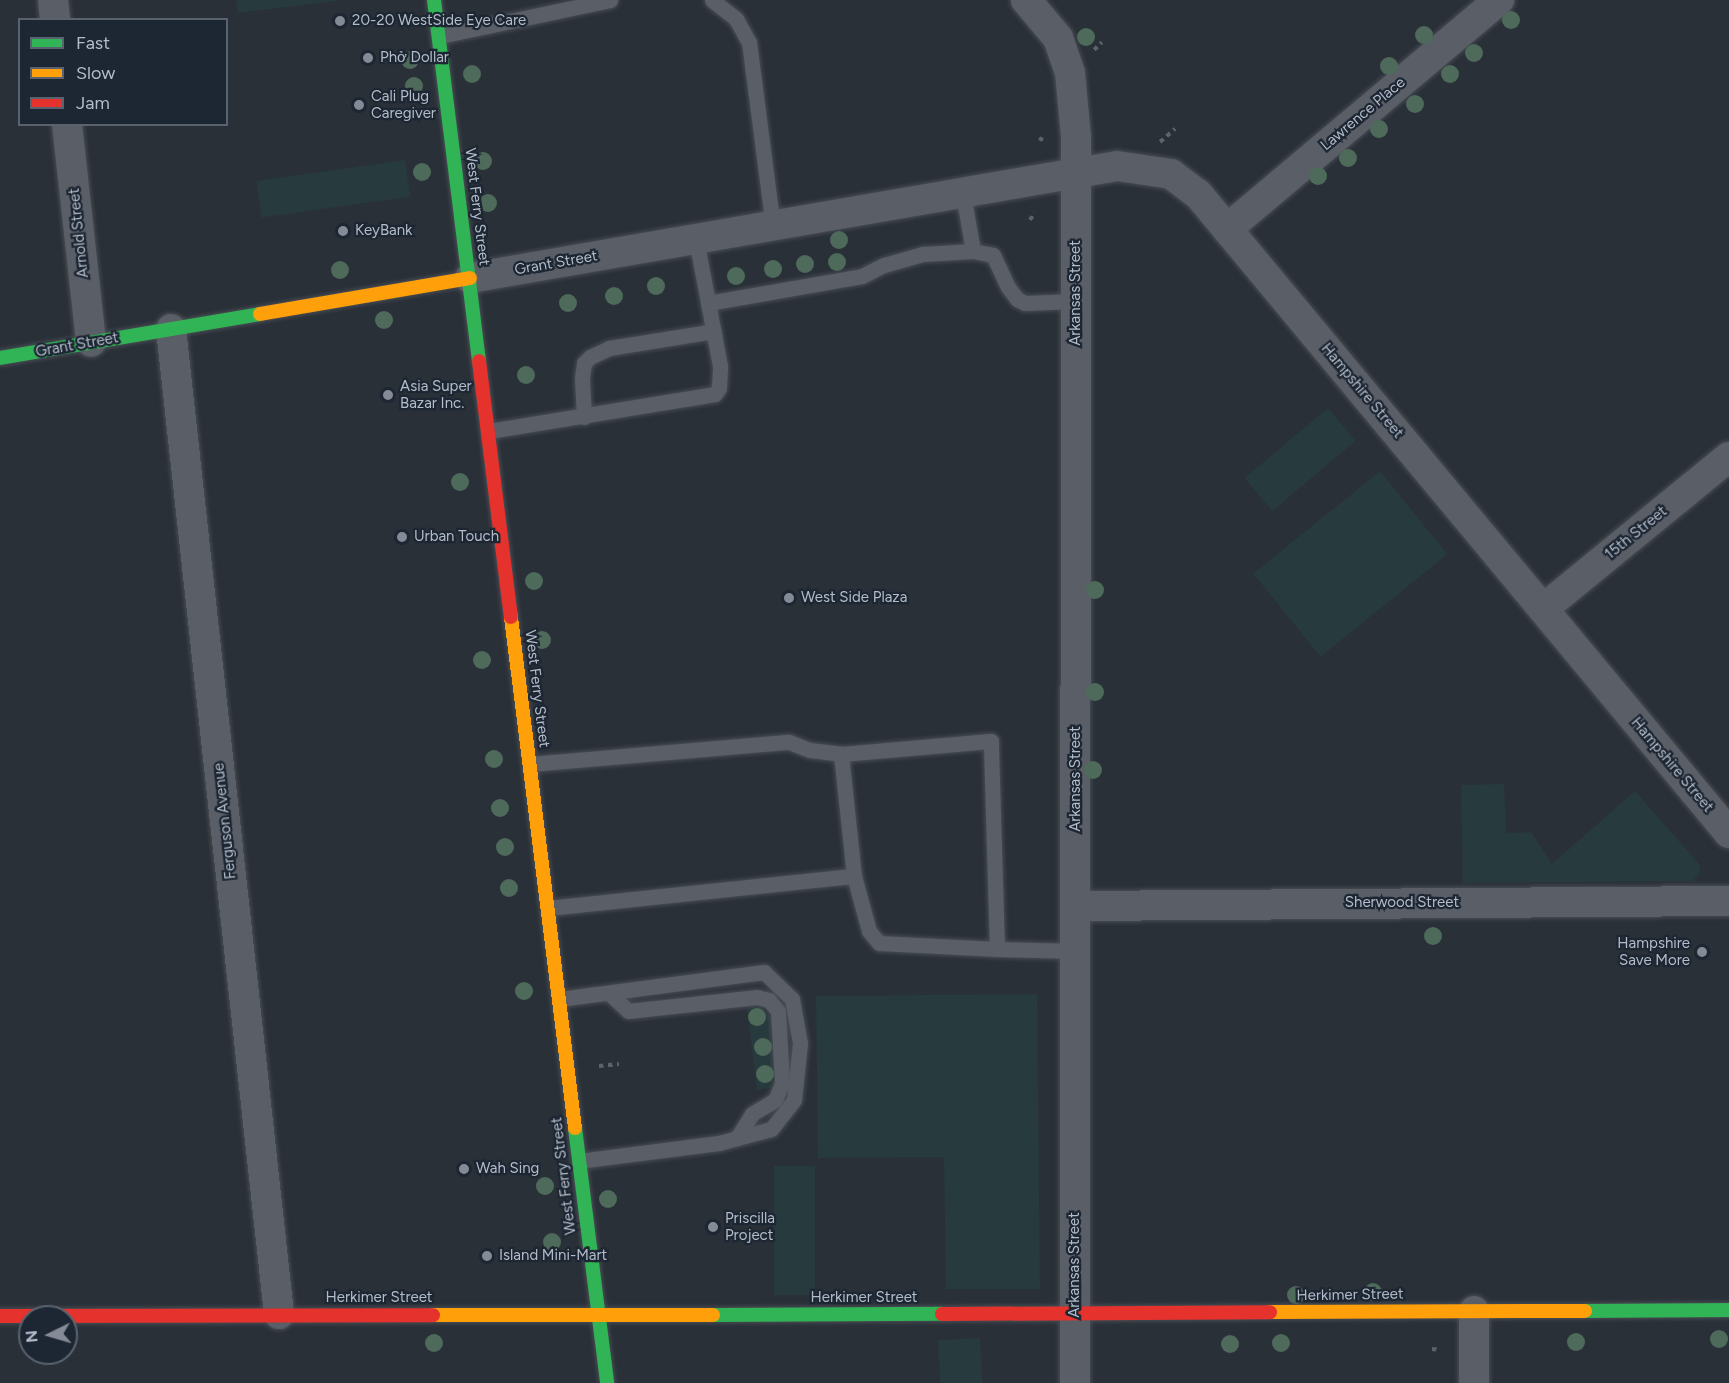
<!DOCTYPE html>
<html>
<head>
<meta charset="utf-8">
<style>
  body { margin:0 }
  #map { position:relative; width:1729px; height:1383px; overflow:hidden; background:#2a3038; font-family:Figtree,sans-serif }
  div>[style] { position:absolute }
  .green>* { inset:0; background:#273a3e; transform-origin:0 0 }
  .path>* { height:4px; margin-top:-2px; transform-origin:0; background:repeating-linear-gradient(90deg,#5d636a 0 4.5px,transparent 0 9px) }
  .roads { filter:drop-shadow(0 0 2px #484c53) drop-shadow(0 0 2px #484c53) }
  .lane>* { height:15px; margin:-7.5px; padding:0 7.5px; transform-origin:7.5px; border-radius:7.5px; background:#5a5e66 }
  .street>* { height:30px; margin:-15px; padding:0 15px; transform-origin:15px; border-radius:15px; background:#5a5e66 }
  .fast>* { height:14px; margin:-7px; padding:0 7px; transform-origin:7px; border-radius:7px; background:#30b455 }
  .slow>* { height:14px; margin:-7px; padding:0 7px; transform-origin:7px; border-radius:7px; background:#ff9f0a }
  .jam>* { height:14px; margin:-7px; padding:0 7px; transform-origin:7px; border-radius:7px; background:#e5322d }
  .trees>* { width:18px; height:18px; margin:-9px; border-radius:50%; background:#4e6a5a }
  .dots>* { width:16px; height:16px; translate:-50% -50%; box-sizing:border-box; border:3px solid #1d2633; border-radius:50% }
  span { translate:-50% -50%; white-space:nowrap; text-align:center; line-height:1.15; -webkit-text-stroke:4.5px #1d2633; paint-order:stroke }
  .poi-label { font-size:15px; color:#b4bcc9 }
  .left { translate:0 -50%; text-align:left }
  .right { translate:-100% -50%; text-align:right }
  .street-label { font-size:15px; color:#b4bcc9 }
  .legend { position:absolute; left:18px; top:18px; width:210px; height:108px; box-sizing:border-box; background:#1d2633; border:2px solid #59626f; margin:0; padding:8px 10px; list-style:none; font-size:18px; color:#b4bcc9 }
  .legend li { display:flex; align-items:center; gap:12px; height:30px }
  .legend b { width:30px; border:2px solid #59626f }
  .north { position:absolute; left:18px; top:1305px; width:60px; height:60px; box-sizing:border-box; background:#1d2633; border:2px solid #59626f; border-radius:50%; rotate:265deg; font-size:16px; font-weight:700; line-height:24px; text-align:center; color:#b4bcc9 }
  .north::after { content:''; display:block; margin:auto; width:21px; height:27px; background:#848b96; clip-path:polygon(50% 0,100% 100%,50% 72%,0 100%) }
</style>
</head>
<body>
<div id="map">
  <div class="green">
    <i style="clip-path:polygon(236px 0,343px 0,238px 13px)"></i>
    <i style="left:405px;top:160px;width:37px;height:150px;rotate:82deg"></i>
    <i style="left:1328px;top:408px;width:43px;height:109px;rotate:50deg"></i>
    <i style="left:1380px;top:471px;width:107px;height:163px;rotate:51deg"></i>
    <i style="clip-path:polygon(1504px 784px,1506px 833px,1531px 832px,1552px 864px,1635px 791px,1700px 865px,1699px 874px,1693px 881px,1463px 883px,1461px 785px)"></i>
    <i style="clip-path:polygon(1037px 994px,1040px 1289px,946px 1289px,944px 1157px,818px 1158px,816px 996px)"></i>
    <i style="clip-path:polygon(761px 1005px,772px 1018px,775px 1067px,771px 1088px,757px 1090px,747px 1007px)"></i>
    <i style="left:815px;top:1166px;width:129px;height:41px;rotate:90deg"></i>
    <i style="left:980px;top:1338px;width:45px;height:42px;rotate:87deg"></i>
  </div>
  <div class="path">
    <i style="left:1094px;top:50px;width:11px;rotate:-45deg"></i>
    <i style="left:1039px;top:138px;width:7px;rotate:27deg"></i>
    <i style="left:1160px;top:142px;width:20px;rotate:-41deg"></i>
    <i style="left:1030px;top:220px;width:9px;rotate:-58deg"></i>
    <i style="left:599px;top:1066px;width:20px;rotate:-6deg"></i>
    <i style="left:1432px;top:1349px;width:9px;rotate:6deg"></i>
  </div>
  <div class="roads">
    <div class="lane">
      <i style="left:712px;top:0;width:31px;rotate:38deg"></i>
      <i style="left:736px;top:19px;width:26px;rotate:61deg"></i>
      <i style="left:749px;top:42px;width:186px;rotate:82.6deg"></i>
      <i style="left:439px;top:36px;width:175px;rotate:-11.9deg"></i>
      <i style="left:963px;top:194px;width:58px;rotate:80deg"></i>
      <i style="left:708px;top:303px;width:156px;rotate:-9.9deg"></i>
      <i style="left:862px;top:276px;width:25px;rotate:-27deg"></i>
      <i style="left:884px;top:265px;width:41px;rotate:-15.8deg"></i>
      <i style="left:923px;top:254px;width:50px;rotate:-3.4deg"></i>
      <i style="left:973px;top:251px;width:20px;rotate:11deg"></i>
      <i style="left:993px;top:255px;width:35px;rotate:65deg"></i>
      <i style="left:1008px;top:287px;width:15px;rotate:53deg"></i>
      <i style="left:1017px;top:299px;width:9px;rotate:27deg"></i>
      <i style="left:1025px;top:303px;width:51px;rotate:-2.2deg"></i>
      <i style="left:584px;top:417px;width:39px;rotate:-93deg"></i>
      <i style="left:582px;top:378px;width:15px;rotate:-82deg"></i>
      <i style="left:584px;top:363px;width:8px;rotate:-45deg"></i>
      <i style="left:590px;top:357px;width:21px;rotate:-25deg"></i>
      <i style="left:609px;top:348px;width:106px;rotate:-9.2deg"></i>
      <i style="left:489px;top:431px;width:229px;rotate:-9.3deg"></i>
      <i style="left:715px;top:394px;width:7px;rotate:-56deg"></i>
      <i style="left:719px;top:388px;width:22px;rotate:-87deg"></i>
      <i style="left:720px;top:366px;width:129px;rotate:-100.7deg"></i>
      <i style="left:530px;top:764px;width:260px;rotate:-4.9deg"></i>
      <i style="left:789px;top:742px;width:22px;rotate:21deg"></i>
      <i style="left:810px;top:750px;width:31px;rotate:7deg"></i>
      <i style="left:548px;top:908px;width:308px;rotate:-6deg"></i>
      <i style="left:997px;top:949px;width:208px;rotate:-91.7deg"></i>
      <i style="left:991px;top:741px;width:151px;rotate:175deg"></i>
      <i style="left:841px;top:754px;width:123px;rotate:83.9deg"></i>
      <i style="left:854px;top:876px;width:57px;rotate:74.7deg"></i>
      <i style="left:869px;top:931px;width:16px;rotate:50deg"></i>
      <i style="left:879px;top:943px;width:118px;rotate:2.9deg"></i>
      <i style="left:997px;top:949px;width:79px;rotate:1.5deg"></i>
      <i style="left:609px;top:993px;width:26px;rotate:43deg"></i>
      <i style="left:628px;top:1011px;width:130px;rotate:-6.2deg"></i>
      <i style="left:757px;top:997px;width:12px;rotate:14deg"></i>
      <i style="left:769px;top:1000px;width:14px;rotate:51deg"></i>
      <i style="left:778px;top:1011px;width:72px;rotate:86.8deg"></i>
      <i style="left:782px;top:1083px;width:18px;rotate:112deg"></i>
      <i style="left:775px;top:1100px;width:27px;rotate:149deg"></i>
      <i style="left:752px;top:1114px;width:28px;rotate:122deg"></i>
      <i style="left:559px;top:999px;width:207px;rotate:-7.5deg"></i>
      <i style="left:764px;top:972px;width:39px;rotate:44deg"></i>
      <i style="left:792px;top:999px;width:45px;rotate:79.7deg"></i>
      <i style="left:800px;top:1043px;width:57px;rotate:96deg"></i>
      <i style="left:794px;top:1100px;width:37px;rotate:128deg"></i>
      <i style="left:771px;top:1129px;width:54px;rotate:164.9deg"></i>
      <i style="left:719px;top:1143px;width:141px;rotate:172.7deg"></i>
    </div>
    <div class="street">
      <i style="left:53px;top:0;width:20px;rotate:84deg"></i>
      <i style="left:1026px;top:0;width:50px;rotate:49.9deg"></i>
      <i style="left:1058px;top:38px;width:37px;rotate:71deg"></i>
      <i style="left:1070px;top:73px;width:64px;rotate:84.6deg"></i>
      <i style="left:1076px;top:137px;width:1246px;rotate:90.05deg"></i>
      <i style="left:67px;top:124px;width:219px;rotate:83.7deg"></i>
      <i style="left:1227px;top:229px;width:356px;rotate:-40.1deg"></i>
      <i style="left:470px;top:278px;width:657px;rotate:-9.82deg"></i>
      <i style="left:1117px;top:166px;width:55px;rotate:8.4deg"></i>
      <i style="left:1171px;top:174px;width:34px;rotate:37deg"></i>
      <i style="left:1198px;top:194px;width:831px;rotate:50.27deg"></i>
      <i style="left:171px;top:329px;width:991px;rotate:83.74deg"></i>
      <i style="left:1543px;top:609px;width:240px;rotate:-39.3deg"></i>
      <i style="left:1076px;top:906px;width:653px;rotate:-0.44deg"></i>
      <i style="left:1474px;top:1383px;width:72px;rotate:-90deg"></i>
    </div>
    <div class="fast">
      <i style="left:434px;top:0;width:364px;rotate:82.9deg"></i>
      <i style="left:0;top:358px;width:264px;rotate:-9.6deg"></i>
      <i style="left:575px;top:1128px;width:257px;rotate:82.8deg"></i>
      <i style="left:1585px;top:1311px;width:144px;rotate:-0.4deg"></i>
      <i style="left:713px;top:1315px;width:229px;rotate:-0.3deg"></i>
    </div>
    <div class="slow">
      <i style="left:260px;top:314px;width:213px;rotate:-9.7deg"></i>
      <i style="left:511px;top:617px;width:515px;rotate:82.86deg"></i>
      <i style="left:1270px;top:1312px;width:315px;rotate:-0.2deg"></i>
      <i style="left:433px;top:1315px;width:280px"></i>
    </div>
    <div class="jam">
      <i style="left:479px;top:361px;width:258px;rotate:82.9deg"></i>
      <i style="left:942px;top:1314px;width:328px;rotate:-0.3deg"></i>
      <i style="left:0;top:1316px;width:433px;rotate:-0.1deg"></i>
    </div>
  </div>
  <div class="trees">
    <i style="left:1511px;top:20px"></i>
    <i style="left:1424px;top:35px"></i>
    <i style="left:1086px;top:37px"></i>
    <i style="left:1474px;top:53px"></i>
    <i style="left:410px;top:60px"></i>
    <i style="left:1389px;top:66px"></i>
    <i style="left:472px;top:74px"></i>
    <i style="left:1450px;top:74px"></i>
    <i style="left:414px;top:86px"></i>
    <i style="left:1415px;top:104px"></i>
    <i style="left:1379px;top:129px"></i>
    <i style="left:1348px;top:158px"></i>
    <i style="left:483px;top:161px"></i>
    <i style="left:422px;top:172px"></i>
    <i style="left:1318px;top:176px"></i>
    <i style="left:488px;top:203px"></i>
    <i style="left:839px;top:240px"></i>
    <i style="left:837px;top:262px"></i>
    <i style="left:805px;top:264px"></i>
    <i style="left:773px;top:269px"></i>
    <i style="left:340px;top:270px"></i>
    <i style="left:736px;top:276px"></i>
    <i style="left:656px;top:286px"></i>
    <i style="left:614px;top:296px"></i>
    <i style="left:568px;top:303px"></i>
    <i style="left:384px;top:320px"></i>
    <i style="left:526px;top:375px"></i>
    <i style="left:460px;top:482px"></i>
    <i style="left:534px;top:581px"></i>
    <i style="left:1095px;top:590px"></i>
    <i style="left:542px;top:640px"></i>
    <i style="left:482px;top:660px"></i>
    <i style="left:1095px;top:692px"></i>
    <i style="left:494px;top:759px"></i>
    <i style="left:1093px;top:770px"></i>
    <i style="left:500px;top:808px"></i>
    <i style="left:505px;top:847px"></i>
    <i style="left:509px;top:888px"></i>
    <i style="left:1433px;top:936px"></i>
    <i style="left:524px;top:991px"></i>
    <i style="left:757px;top:1017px"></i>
    <i style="left:763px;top:1047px"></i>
    <i style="left:765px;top:1074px"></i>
    <i style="left:545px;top:1186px"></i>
    <i style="left:608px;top:1199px"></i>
    <i style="left:552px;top:1242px"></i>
    <i style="left:1373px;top:1292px"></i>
    <i style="left:1296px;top:1295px"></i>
    <i style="left:1719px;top:1339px"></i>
    <i style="left:1576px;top:1342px"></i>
    <i style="left:434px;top:1343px"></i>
    <i style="left:1281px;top:1343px"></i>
    <i style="left:1230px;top:1344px"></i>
  </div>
  <div class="dots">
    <i style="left:340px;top:21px;background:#848b96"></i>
    <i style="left:368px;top:58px;background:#848b96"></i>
    <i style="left:359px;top:105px;background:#848b96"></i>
    <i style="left:343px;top:231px;background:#848b96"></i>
    <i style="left:388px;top:395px;background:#848b96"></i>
    <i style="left:402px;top:537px;background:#848b96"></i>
    <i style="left:789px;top:598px;background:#848b96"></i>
    <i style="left:1702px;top:952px;background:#848b96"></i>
    <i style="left:464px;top:1169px;background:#848b96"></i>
    <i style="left:713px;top:1227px;background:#848b96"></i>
    <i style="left:487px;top:1256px;background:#848b96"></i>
  </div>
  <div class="poi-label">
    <span class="left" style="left:352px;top:21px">20-20 WestSide Eye Care</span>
    <span class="left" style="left:380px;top:58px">Phở Dollar</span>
    <span class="left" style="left:371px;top:105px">Cali Plug<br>Caregiver</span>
    <span class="left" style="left:355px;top:231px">KeyBank</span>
    <span class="left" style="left:400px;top:395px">Asia Super<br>Bazar Inc.</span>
    <span class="left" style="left:414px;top:537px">Urban Touch</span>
    <span class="left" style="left:801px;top:598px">West Side Plaza</span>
    <span class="right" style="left:1690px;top:952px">Hampshire<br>Save More</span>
    <span class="left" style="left:476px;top:1169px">Wah Sing</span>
    <span class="left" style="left:725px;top:1227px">Priscilla<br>Project</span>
    <span class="left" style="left:499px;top:1256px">Island Mini-Mart</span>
  </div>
  <div class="street-label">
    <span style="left:1363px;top:114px;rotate:-40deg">Lawrence Place</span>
    <span style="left:477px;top:207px;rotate:83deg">West Ferry Street</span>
    <span style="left:79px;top:233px;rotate:-96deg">Arnold Street</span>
    <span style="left:556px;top:263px;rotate:-10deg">Grant Street</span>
    <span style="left:1076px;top:293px;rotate:-90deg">Arkansas Street</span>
    <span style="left:77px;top:345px;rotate:-10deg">Grant Street</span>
    <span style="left:1362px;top:391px;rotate:50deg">Hampshire Street</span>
    <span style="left:1636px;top:533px;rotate:-39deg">15th Street</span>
    <span style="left:537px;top:689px;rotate:83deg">West Ferry Street</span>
    <span style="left:1672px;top:765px;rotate:50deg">Hampshire Street</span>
    <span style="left:1076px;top:779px;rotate:-90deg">Arkansas Street</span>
    <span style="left:225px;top:821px;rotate:-96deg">Ferguson Avenue</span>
    <span style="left:1402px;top:903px">Sherwood Street</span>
    <span style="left:564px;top:1176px;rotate:-97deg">West Ferry Street</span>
    <span style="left:1075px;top:1265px;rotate:-90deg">Arkansas Street</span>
    <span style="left:1350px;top:1295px;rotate:-1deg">Herkimer Street</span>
    <span style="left:379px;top:1298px">Herkimer Street</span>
    <span style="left:864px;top:1298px">Herkimer Street</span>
  </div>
  <ul class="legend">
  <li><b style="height:8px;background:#30b455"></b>Fast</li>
  <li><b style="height:8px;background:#ff9f0a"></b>Slow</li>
  <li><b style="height:8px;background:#e5322d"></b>Jam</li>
  </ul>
  <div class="north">N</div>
</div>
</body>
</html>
